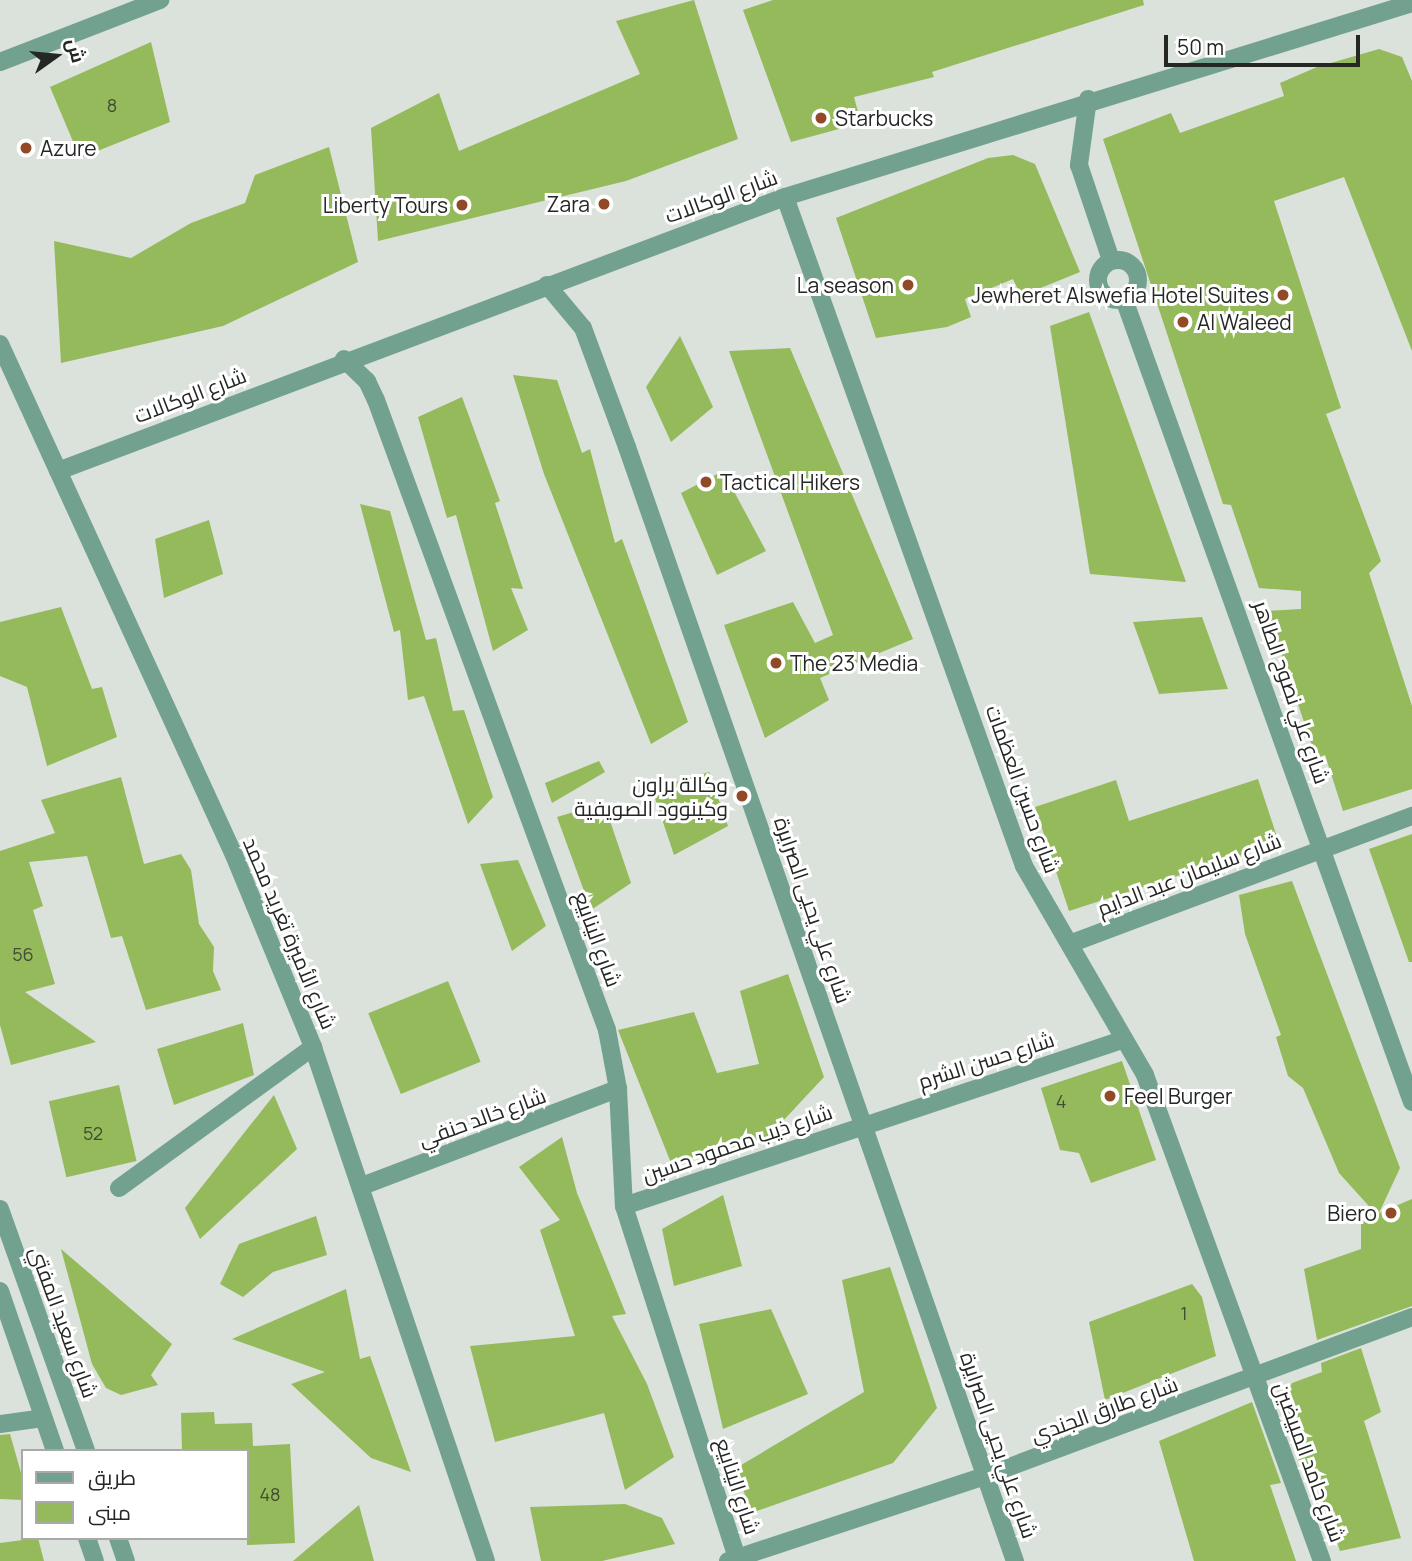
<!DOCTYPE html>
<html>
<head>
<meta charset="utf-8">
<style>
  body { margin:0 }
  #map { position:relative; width:1412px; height:1561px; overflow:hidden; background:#dbe1db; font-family:Manrope,Cairo,sans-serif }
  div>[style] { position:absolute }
  .building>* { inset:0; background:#94ba5c; transform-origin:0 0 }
  .minor>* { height:18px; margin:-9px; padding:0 9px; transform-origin:9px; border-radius:9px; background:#72a28f }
  .minor>.ring { margin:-9px; padding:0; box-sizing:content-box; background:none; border:18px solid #72a28f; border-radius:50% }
  .dots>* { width:19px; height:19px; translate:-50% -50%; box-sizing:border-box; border:4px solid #fff; border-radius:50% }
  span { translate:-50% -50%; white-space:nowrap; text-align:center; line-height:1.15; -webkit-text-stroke:6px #fff; paint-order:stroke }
  .number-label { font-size:18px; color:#414c33 }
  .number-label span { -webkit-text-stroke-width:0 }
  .poi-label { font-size:21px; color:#252725 }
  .left { translate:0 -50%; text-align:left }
  .right { translate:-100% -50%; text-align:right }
  .street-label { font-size:21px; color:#252725 }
  .legend { position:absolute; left:21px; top:1449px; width:228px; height:91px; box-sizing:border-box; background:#fff; border:2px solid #a8a9a8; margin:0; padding:9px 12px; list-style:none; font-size:21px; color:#252725 }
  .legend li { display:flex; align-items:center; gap:14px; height:35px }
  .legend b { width:35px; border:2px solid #a8a9a8 }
  .north { position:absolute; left:21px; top:21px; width:70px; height:70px; -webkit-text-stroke:5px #fff; paint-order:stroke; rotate:75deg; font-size:19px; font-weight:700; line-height:28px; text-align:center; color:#252725 }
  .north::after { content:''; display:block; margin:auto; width:24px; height:32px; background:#252725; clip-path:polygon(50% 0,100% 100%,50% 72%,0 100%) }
  .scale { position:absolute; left:1164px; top:35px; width:196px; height:32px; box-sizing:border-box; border:4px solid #252725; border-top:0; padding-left:9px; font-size:21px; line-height:24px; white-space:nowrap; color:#252725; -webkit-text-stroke:5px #fff; paint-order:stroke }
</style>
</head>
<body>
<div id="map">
  <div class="building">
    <i style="clip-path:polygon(694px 0,738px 139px,626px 181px,378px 241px,371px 128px,439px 93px,459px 151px,640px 74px,616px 21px)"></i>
    <i style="clip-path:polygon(773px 0,1143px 0,1144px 5px,932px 72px,934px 77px,854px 97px,861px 123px,791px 142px,743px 10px)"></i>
    <i style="clip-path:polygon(151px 42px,170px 122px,80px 158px,50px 87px)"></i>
    <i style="clip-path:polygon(1379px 49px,1402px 57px,1412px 81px,1412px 351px,1344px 177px,1274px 201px,1341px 408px,1326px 414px,1381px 561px,1369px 573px,1412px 706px,1412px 789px,1343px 811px,1325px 755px,1316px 758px,1267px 611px,1301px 609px,1301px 591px,1259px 588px,1231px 505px,1223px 504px,1103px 139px,1171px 113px,1180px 133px,1284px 96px,1280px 83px,1317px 67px)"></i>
    <i style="clip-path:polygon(329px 147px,358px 262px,223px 326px,61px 363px,54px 241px,131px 258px,191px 223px,245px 203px,255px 175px)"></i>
    <i style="clip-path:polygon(1013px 155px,1035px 164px,1080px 272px,1021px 296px,1013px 279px,965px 299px,971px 317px,947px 327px,876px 338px,836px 218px,988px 158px)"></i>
    <i style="clip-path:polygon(1089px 312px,1186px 582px,1090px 574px,1050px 326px)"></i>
    <i style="clip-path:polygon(680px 336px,713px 407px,671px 442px,646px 387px)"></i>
    <i style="clip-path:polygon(790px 348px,913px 639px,820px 678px,829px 700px,765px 738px,724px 625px,793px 602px,815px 643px,833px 635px,729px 351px)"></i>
    <i style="clip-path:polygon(513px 375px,557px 380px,582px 453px,590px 449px,615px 543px,622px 539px,688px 722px,651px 744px,544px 474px)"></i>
    <i style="clip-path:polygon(462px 397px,500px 501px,495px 503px,523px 589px,511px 588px,528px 630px,493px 651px,456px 515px,447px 518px,418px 417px)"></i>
    <i style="clip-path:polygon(723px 471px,766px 551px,717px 575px,681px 493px)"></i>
    <i style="clip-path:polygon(360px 504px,390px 511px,426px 640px,436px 638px,453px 711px,464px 710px,493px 797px,468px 824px,424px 696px,408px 700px,400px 630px,394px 632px)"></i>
    <i style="clip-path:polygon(209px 520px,223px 574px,164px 598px,155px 539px)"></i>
    <i style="clip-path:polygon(61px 607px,92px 689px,102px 687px,117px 737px,47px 766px,27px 687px,0 676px,0 622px)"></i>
    <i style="clip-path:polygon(1202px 617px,1228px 689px,1159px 694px,1133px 622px)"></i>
    <i style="clip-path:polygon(599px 761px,605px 772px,552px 803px,545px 783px)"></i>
    <i style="clip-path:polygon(709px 772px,728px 826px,674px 855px,652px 789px)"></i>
    <i style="clip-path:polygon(121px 777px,144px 864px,181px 854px,191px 870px,199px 924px,214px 947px,213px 971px,221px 990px,146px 1010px,122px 936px,111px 938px,87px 856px,29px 862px,43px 906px,33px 910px,55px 984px,25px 992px,96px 1042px,11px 1065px,0 1025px,0 851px,55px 833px,41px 800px)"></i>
    <i style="clip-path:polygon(1258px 779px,1279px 843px,1069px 911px,1035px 807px,1116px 780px,1129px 821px)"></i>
    <i style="clip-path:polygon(604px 803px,631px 883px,591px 910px,557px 817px)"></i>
    <i style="clip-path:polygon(1412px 834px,1412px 962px,1409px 962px,1369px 849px)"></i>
    <i style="clip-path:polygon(518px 860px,546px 926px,512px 951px,480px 864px)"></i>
    <i style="clip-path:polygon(1292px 881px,1400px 1168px,1379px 1213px,1412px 1199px,1412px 1306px,1317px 1340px,1304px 1269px,1361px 1249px,1361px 1223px,1376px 1214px,1339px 1173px,1303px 1088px,1288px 1076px,1276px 1037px,1281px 1035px,1245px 934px,1239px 895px)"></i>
    <i style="clip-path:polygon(788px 974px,824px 1077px,767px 1138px,671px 1163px,618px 1030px,694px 1012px,717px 1073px,759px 1064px,740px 991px)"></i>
    <i style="left:448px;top:981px;width:87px;height:86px;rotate:68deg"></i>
    <i style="clip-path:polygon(243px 1023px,254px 1075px,174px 1105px,157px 1049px)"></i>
    <i style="clip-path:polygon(1122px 1061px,1156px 1160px,1091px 1183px,1079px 1153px,1060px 1150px,1041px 1088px)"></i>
    <i style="left:119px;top:1085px;width:78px;height:72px;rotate:77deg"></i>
    <i style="clip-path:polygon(274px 1095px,297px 1149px,200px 1239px,185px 1208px)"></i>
    <i style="clip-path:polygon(562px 1137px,577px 1193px,626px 1314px,612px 1316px,647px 1384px,674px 1457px,625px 1490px,604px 1413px,495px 1442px,470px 1346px,575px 1336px,540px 1230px,560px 1220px,519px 1167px)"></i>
    <i style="clip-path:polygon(723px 1195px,742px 1266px,674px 1286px,662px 1229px)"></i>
    <i style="clip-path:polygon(316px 1216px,327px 1255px,273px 1272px,243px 1297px,220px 1284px,239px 1244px)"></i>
    <i style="clip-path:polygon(61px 1249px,172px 1344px,151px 1375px,158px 1385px,121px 1395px,106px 1388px,92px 1364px)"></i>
    <i style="clip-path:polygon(890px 1267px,937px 1408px,893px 1463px,751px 1513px,736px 1468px,864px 1392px,842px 1280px)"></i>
    <i style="clip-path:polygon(1192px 1284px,1202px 1297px,1216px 1356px,1105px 1400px,1089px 1322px)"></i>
    <i style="clip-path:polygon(346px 1289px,360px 1359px,370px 1356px,411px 1472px,371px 1458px,291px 1384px,325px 1372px,232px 1339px)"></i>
    <i style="clip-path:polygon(771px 1309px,808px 1394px,723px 1429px,699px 1324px)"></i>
    <i style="clip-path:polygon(1361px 1348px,1381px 1412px,1364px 1421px,1401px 1538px,1340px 1551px,1314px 1475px,1304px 1477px,1279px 1408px,1292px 1383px,1322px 1372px,1321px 1363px)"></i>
    <i style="clip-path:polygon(1252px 1402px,1281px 1483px,1270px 1485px,1296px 1561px,1194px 1561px,1159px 1441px)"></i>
    <i style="clip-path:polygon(214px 1412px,215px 1424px,252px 1423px,253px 1446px,290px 1444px,295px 1543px,247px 1545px,247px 1451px,182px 1451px,181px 1413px)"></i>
    <i style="clip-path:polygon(10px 1434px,23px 1480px,23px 1500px,0 1499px,0 1435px)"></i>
    <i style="clip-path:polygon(625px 1504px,662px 1518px,675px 1544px,602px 1561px,541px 1561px,530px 1507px)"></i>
    <i style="clip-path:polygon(359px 1505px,374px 1561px,293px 1561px)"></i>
    <i style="clip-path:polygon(38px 1538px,44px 1561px,0 1561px,0 1543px)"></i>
  </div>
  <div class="minor">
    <i style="left:0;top:62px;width:172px;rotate:-21.2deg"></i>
    <i style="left:1088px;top:99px;width:67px;rotate:97.8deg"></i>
    <i style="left:1079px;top:165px;width:100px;rotate:71.4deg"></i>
    <i style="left:785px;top:197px;width:710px;rotate:70.34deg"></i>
    <i style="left:1024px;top:866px;width:241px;rotate:59.9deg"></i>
    <i style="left:1145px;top:1075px;width:517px;rotate:69.99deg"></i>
    <i class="ring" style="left:1098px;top:260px;width:22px;height:22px"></i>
    <i style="left:547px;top:285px;width:56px;rotate:50.1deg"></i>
    <i style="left:583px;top:328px;width:127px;rotate:69.7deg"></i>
    <i style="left:627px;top:447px;width:1180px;rotate:70.8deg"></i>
    <i style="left:1124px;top:299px;width:853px;rotate:70.27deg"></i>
    <i style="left:0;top:344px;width:562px;rotate:65.4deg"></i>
    <i style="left:234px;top:855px;width:208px;rotate:67.6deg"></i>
    <i style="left:313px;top:1047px;width:542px;rotate:71.4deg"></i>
    <i style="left:344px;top:359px;width:32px;rotate:44deg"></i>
    <i style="left:367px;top:381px;width:21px;rotate:65deg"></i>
    <i style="left:376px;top:400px;width:671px;rotate:69.86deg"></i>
    <i style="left:607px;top:1030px;width:60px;rotate:79.4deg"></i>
    <i style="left:618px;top:1089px;width:117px;rotate:87.1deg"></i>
    <i style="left:624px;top:1206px;width:373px;rotate:72.2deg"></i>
    <i style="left:58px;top:471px;width:777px;rotate:-20.65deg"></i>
    <i style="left:785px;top:197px;width:656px;rotate:-17.19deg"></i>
    <i style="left:1072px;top:943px;width:363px;rotate:-20.5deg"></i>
    <i style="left:362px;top:1186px;width:274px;rotate:-20.8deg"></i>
    <i style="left:119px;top:1188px;width:240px;rotate:-36deg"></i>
    <i style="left:624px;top:1206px;width:525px;rotate:-18.43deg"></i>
    <i style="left:0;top:1209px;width:257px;rotate:70.4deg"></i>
    <i style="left:0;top:1291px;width:169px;rotate:71deg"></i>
    <i style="left:0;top:1424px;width:43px;rotate:-7.9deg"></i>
    <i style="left:87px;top:1538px;width:24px;rotate:71deg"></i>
    <i style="left:118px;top:1538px;width:24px;rotate:71deg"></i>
    <i style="left:728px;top:1561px;width:271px;rotate:-18.3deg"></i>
    <i style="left:985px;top:1476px;width:456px;rotate:-20.4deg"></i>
  </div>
  <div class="dots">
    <i style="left:821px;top:118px;background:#914a25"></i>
    <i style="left:26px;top:148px;background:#914a25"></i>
    <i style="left:604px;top:204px;background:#914a25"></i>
    <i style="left:462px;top:205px;background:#914a25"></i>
    <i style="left:908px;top:285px;background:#914a25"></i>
    <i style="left:1283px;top:295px;background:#914a25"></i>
    <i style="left:1183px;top:322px;background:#914a25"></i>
    <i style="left:706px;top:482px;background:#914a25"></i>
    <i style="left:776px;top:663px;background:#914a25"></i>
    <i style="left:742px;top:796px;background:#914a25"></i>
    <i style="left:1110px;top:1096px;background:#914a25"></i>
    <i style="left:1391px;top:1213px;background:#914a25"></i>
  </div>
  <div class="number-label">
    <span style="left:112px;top:105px">8</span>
    <span style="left:23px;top:954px">56</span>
    <span style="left:1061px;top:1101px">4</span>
    <span style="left:93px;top:1133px">52</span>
    <span style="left:1184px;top:1313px">1</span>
    <span style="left:270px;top:1494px">48</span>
  </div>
  <div class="poi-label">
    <span class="left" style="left:835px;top:118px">Starbucks</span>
    <span class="left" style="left:40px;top:148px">Azure</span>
    <span class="right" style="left:590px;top:204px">Zara</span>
    <span class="right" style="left:448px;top:205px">Liberty Tours</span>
    <span class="right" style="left:894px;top:285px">La season</span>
    <span class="right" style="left:1269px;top:295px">Jewheret Alswefia Hotel Suites</span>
    <span class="left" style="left:1197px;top:322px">Al Waleed</span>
    <span class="left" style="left:720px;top:482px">Tactical Hikers</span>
    <span class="left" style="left:790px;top:663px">The 23 Media</span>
    <span class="right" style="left:728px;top:796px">وكالة براون<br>وكينوود الصويفية</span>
    <span class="left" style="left:1124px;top:1096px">Feel Burger</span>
    <span class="right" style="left:1377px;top:1213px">Biero</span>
  </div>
  <div class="street-label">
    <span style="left:721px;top:196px;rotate:-20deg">شارع الوكالات</span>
    <span style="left:190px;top:395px;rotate:-21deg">شارع الوكالات</span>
    <span style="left:1292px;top:692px;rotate:71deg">شارع علي نصوح الطاهر</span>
    <span style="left:1023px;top:789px;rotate:70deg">شارع حسين العظمات</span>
    <span style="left:1189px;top:874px;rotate:-21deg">شارع سليمان عبد الدايم</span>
    <span style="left:813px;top:910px;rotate:71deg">شارع علي يحيى الصرايرة</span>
    <span style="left:290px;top:933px;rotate:67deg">شارع الأميرة تغريد محمد</span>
    <span style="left:598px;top:939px;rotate:70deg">شارع الينابيع</span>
    <span style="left:986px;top:1060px;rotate:-18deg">شارع حسن الشرم</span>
    <span style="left:482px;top:1117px;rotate:-20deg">شارع خالد حنفي</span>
    <span style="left:737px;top:1143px;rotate:-19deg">شارع ذيب محمود حسين</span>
    <span style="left:64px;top:1322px;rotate:70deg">شارع سعيد المفتي</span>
    <span style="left:1104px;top:1409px;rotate:-20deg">شارع طارق الجندي</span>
    <span style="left:999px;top:1445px;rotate:71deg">شارع علي يحيى الصرايرة</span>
    <span style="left:1310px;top:1462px;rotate:70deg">شارع حامد المبيضين</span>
    <span style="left:738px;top:1486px;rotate:72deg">شارع الينابيع</span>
  </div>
  <ul class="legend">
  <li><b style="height:9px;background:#72a28f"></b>طريق</li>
  <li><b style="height:19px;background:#94ba5c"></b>مبنى</li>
  </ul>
  <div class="north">ش</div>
  <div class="scale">50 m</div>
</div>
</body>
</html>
